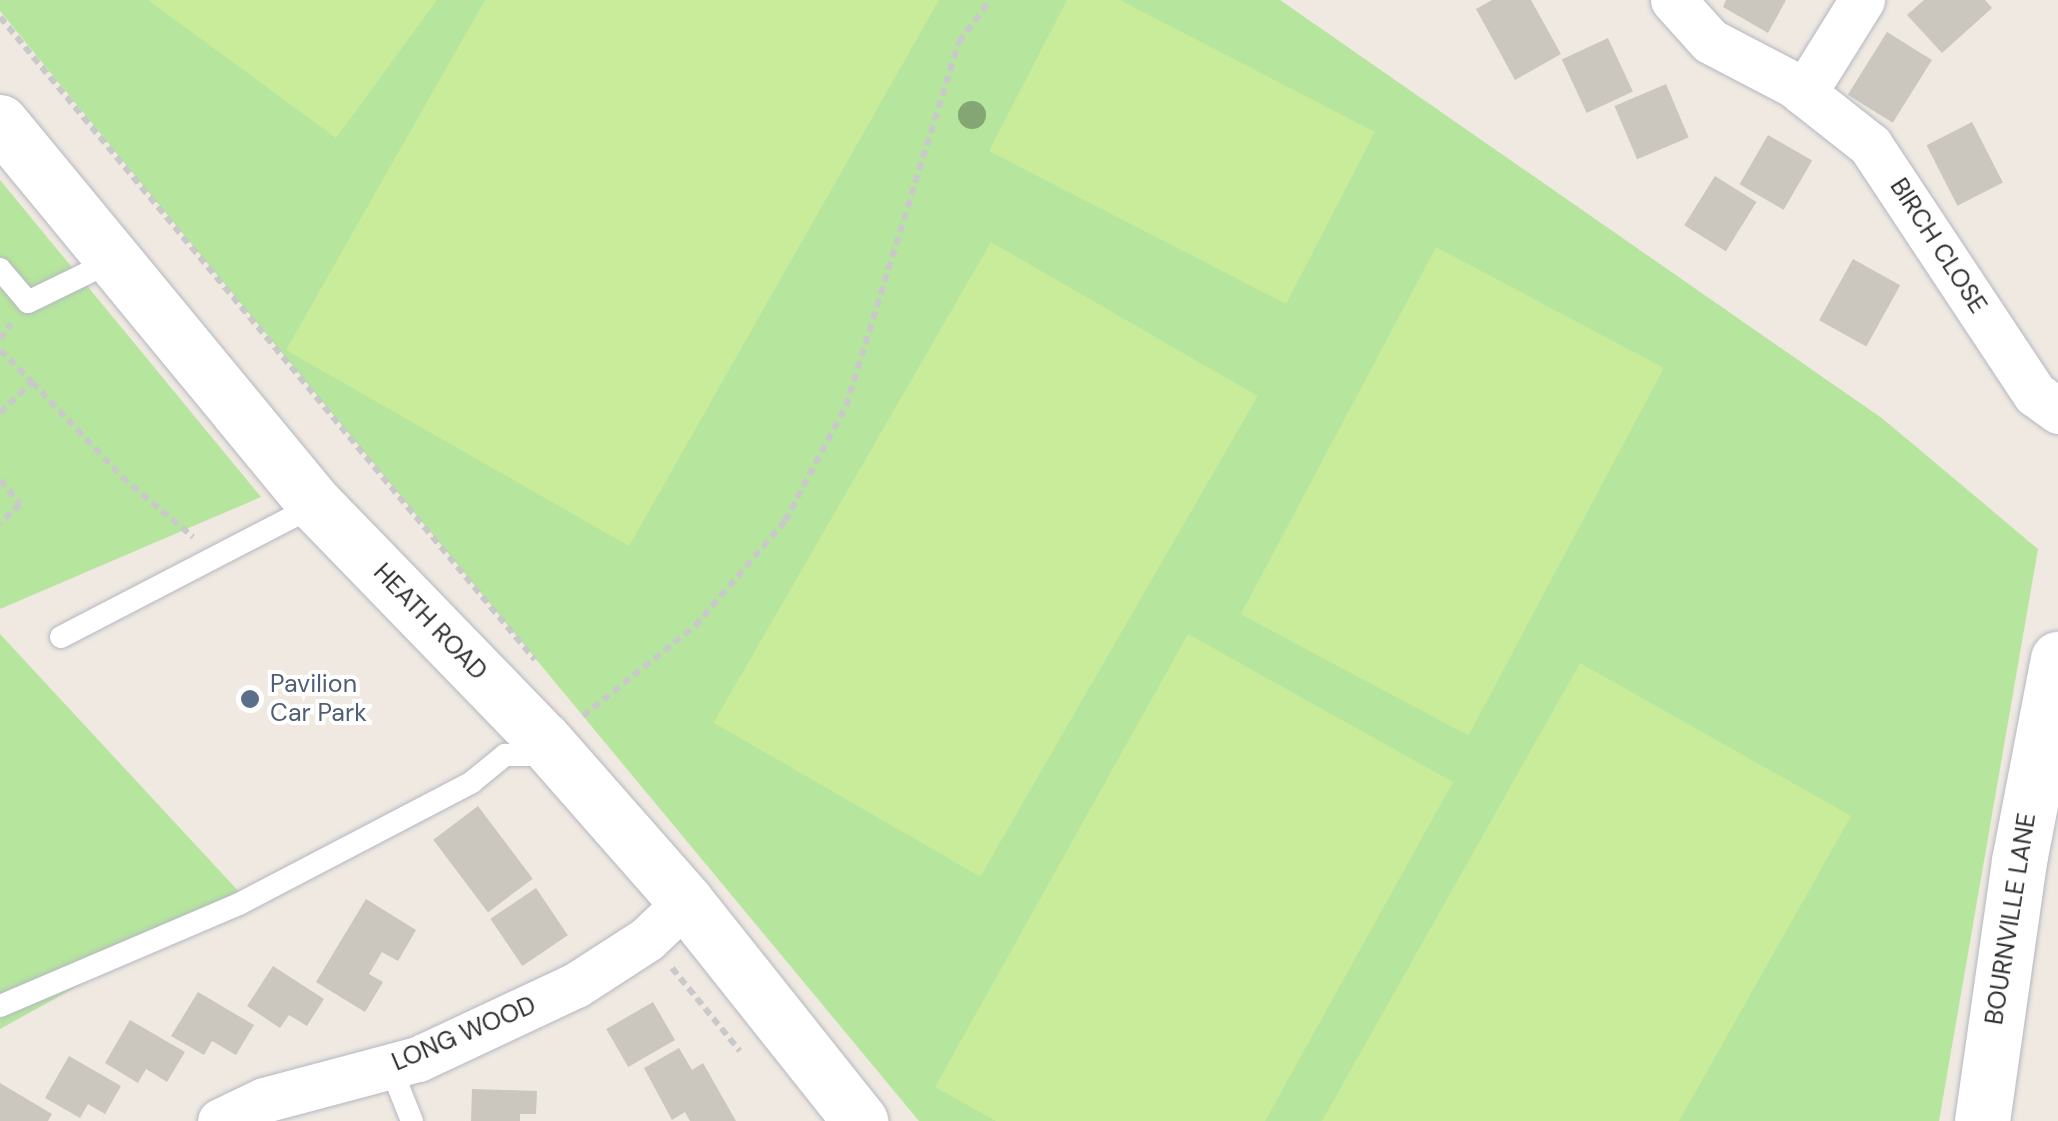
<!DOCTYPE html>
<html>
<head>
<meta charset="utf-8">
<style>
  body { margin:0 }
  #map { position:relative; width:2058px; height:1121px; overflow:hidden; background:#efe9e1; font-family:"DM Sans",sans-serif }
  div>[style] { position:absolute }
  .green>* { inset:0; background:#b6e59e }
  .pitch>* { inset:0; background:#c9ec9a; transform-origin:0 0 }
  .building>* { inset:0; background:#cbc7bf; transform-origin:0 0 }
  .path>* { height:6px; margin-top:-3px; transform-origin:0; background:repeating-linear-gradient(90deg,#c9c9c9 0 8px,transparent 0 13px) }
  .roads { filter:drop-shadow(0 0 2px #b4b7c1) drop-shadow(0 0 2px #b4b7c1) }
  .lane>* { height:22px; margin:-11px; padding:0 11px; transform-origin:11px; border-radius:11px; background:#fff }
  .street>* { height:45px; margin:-22.5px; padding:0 22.5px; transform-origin:22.5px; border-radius:22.5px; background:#fff }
  .secondary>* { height:55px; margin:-27.5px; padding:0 27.5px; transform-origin:27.5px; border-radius:27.5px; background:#fff }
  .trees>* { width:28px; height:28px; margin:-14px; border-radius:50%; background:#84a574 }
  .dots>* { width:28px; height:28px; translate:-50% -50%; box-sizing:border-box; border:5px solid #fff; border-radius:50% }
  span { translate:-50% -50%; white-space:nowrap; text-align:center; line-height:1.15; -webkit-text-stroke:8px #fff; paint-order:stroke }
  .street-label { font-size:25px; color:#2e2e2e }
  .service-label { font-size:25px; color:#4e5e75 }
  .left { translate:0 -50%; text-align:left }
</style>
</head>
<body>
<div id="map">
  <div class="green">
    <i style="clip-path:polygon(0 0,1280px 0,1883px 419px,2038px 549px,1939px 1121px,919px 1121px,150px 194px,0 11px)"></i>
    <i style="clip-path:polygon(0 180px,261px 497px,0 609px)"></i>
    <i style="clip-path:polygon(0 634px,242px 895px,0 1029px)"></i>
  </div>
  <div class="pitch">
    <i style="clip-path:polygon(148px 0,437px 0,336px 138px)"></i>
    <i style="clip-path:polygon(485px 0,939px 0,629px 546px,286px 350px)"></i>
    <i style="clip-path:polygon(1067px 0,1120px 0,1375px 132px,1286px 304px,989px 151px)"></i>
    <i style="left:991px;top:242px;width:308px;height:555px;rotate:30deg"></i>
    <i style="left:1436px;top:247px;width:258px;height:416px;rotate:28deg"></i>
    <i style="clip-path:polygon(1188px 634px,1453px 782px,1265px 1121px,996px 1121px,935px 1087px)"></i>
    <i style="clip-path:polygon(1580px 663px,1851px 816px,1679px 1121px,1322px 1121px)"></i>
  </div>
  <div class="building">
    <i style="clip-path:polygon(1492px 0,1531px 0,1561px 54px,1515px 80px,1476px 9px)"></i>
    <i style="clip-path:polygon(1726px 0,1786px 0,1768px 33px,1723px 7px)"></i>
    <i style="clip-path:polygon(1924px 0,1985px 0,1992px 8px,1942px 53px,1907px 15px)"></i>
    <i style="left:1887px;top:32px;width:53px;height:74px;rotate:32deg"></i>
    <i style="left:1608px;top:38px;width:59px;height:51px;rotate:65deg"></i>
    <i style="left:1666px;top:84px;width:58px;height:56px;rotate:67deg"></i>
    <i style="left:1972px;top:122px;width:68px;height:51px;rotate:63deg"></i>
    <i style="left:1768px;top:135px;width:51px;height:57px;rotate:30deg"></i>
    <i style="left:1715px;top:176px;width:49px;height:58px;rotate:32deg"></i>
    <i style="left:1853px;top:259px;width:54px;height:70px;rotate:29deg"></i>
    <i style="left:478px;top:806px;width:91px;height:56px;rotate:53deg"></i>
    <i style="left:536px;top:888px;width:57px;height:55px;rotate:56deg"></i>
    <i style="clip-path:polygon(366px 899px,416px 930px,398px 961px,382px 952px,369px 974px,383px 982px,365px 1012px,316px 982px)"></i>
    <i style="clip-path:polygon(273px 966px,324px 999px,307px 1026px,289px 1015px,280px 1028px,247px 1006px)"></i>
    <i style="clip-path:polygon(198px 992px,254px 1025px,236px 1055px,212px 1041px,204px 1055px,171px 1036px)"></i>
    <i style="left:653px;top:1002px;width:44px;height:54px;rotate:60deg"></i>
    <i style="clip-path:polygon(130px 1020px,185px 1052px,167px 1082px,146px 1069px,138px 1083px,105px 1063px)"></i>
    <i style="clip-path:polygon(679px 1048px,692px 1070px,703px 1063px,736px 1121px,690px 1121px,685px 1112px,672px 1120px,644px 1068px)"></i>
    <i style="clip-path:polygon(69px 1056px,121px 1086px,105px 1114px,88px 1104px,80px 1118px,45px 1098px)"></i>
    <i style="clip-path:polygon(0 1083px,52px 1114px,48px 1121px,0 1121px)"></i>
    <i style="clip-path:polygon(472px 1089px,537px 1091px,536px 1114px,520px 1114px,520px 1121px,471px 1121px)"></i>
  </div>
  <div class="path">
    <i style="left:0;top:17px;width:836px;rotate:50.24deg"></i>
    <i style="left:0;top:339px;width:19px;rotate:-54deg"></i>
    <i style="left:0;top:350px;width:45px;rotate:45deg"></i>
    <i style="left:0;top:413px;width:45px;rotate:-44.1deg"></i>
    <i style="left:32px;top:382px;width:131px;rotate:46.5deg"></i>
    <i style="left:122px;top:477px;width:93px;rotate:40.2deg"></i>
    <i style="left:0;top:480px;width:31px;rotate:50deg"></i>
    <i style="left:20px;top:504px;width:28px;rotate:136deg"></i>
    <i style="left:583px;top:716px;width:144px;rotate:-38.8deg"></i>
    <i style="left:695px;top:626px;width:138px;rotate:-49.4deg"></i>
    <i style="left:785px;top:521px;width:130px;rotate:-62.1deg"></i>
    <i style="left:846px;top:406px;width:381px;rotate:-72.8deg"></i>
    <i style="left:959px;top:42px;width:52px;rotate:-53.6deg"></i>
    <i style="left:672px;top:968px;width:107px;rotate:50.7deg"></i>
  </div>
  <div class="roads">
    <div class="lane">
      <i style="left:0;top:269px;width:43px;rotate:49.7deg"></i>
      <i style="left:28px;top:302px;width:96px;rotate:-26deg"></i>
      <i style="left:61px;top:637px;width:287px;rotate:-27.4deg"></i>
      <i style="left:0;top:1006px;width:260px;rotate:-23.1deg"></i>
      <i style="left:239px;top:904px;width:263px;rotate:-27.6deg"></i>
      <i style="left:472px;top:782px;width:43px;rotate:-39.3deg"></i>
      <i style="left:505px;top:755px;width:46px"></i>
      <i style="left:390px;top:1066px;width:59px;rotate:68.2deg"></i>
    </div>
    <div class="street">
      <i style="left:1673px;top:0;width:55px;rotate:47.9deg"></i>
      <i style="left:1710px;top:41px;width:95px;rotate:27.6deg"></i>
      <i style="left:1794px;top:85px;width:97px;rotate:38.3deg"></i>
      <i style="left:1870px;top:145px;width:299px;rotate:56.5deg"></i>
      <i style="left:2035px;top:394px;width:29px;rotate:36deg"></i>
      <i style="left:1804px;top:93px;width:110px;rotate:-58.1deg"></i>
      <i style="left:220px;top:1121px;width:49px;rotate:-25.5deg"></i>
      <i style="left:264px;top:1100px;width:159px;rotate:-14.9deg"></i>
      <i style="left:418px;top:1059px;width:174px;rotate:-25.1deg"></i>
      <i style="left:576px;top:985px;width:85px;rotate:-32.9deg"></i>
      <i style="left:647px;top:939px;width:54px;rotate:-43.5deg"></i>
    </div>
    <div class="secondary">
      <i style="left:0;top:122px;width:497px;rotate:50.5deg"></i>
      <i style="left:316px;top:505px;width:326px;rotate:45.9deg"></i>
      <i style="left:543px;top:739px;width:217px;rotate:48.7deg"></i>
      <i style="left:686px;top:902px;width:280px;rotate:51.5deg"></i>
      <i style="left:1982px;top:1121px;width:263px;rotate:-81.9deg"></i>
      <i style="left:2019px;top:861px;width:206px;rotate:-79.1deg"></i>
    </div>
  </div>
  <div class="trees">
    <i style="left:972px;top:115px"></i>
  </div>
  <div class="dots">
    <i style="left:250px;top:699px;background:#5c6f8a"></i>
  </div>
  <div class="street-label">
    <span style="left:1938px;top:246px;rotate:57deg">BIRCH CLOSE</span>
    <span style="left:430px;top:622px;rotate:46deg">HEATH ROAD</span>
    <span style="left:2011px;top:919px;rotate:-81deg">BOURNVILLE LANE</span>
    <span style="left:464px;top:1034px;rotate:-23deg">LONG WOOD</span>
  </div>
  <div class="service-label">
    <span class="left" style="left:270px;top:699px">Pavilion<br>Car Park</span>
  </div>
</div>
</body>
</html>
